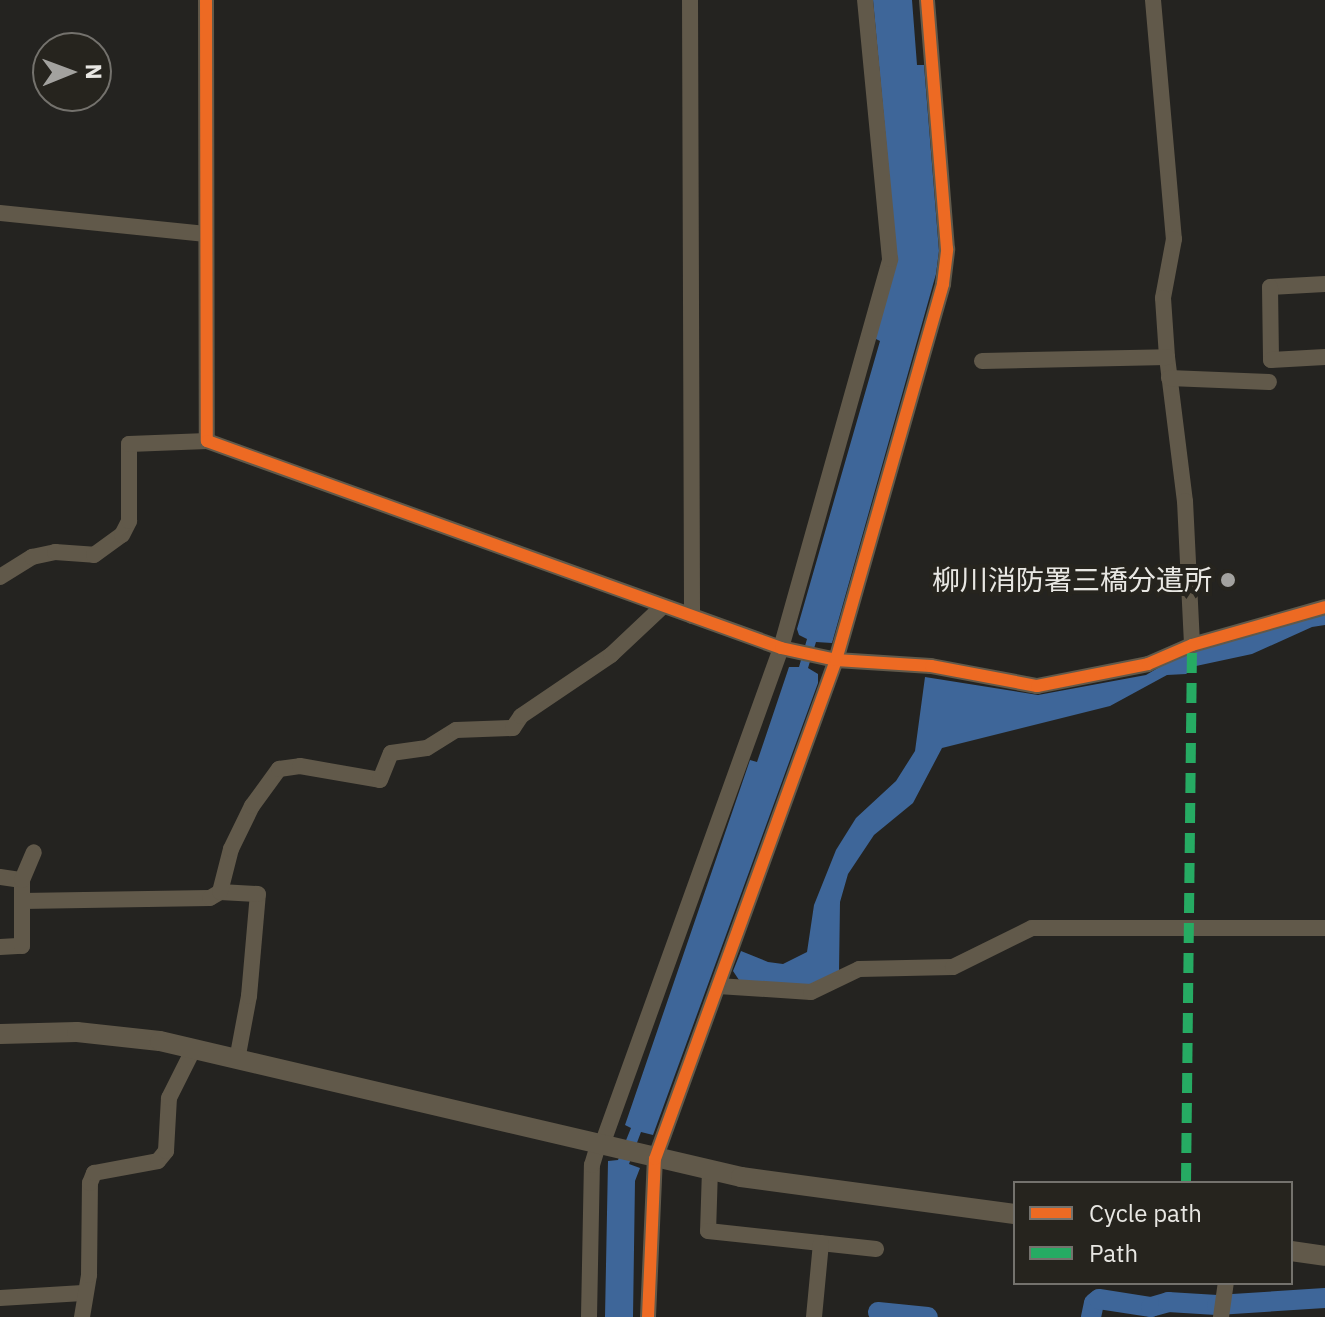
<!DOCTYPE html>
<html>
<head>
<meta charset="utf-8">
<style>
  body { margin:0 }
  #map { position:relative; width:1325px; height:1317px; overflow:hidden; background:#242320; font-family:"IBM Plex Sans","Noto Sans JP",sans-serif }
  div>[style] { position:absolute }
  .water>* { inset:0; background:#3e6699 }
  .canal>* { height:20px; margin:-10px; padding:0 10px; transform-origin:10px; border-radius:10px; background:#3e6699 }
  .minor>* { height:16px; margin:-8px; padding:0 8px; transform-origin:8px; border-radius:8px; background:#61594a }
  .tertiary>* { height:20px; margin:-10px; padding:0 10px; transform-origin:10px; border-radius:10px; background:#61594a }
  .quiet>* { height:10px; margin-top:-5px; transform-origin:0; background:repeating-linear-gradient(90deg,#26ab63 0 20px,transparent 0 30px) }
  .cycleway>* { height:12px; margin:-6px; padding:0 6px; transform-origin:6px; border-radius:6px; background:#ed6a23 }
  .dots>* { width:22px; height:22px; translate:-50% -50%; box-sizing:border-box; border:4px solid #26241e; border-radius:50% }
  span { translate:-50% -50%; white-space:nowrap; text-align:center; line-height:1.15; -webkit-text-stroke:8px #26241e; paint-order:stroke }
  .poi-label { font-size:28px; color:#e8e7e3 }
  .right { translate:-100% -50%; text-align:right }
  .legend { position:absolute; left:1013px; top:1181px; width:280px; height:104px; box-sizing:border-box; background:#26241e; border:2px solid #74726d; margin:0; padding:10px 14px; list-style:none; font-size:24px; color:#e8e7e3 }
  .legend li { display:flex; align-items:center; gap:16px; height:40px }
  .legend b { width:40px; border:2px solid #74726d }
  .north { position:absolute; left:32px; top:32px; width:80px; height:80px; box-sizing:border-box; background:#26241e; border:2px solid #74726d; border-radius:50%; rotate:89deg; font-size:22px; font-weight:700; line-height:32px; text-align:center; color:#e8e7e3 }
  .north::after { content:''; display:block; margin:auto; width:28px; height:36px; background:#a3a29f; clip-path:polygon(50% 0,100% 100%,50% 72%,0 100%) }
</style>
</head>
<body>
<div id="map">
  <div class="water">
    <i style="clip-path:polygon(873px 0,912px 0,917px 65px,924px 65px,939px 251px,936px 274px,832px 643px,816px 642px,808px 668px,818px 674px,818px 683px,653px 1135px,641px 1132px,629px 1164px,640px 1168px,635px 1181px,633px 1317px,605px 1317px,608px 1161px,618px 1160px,631px 1128px,625px 1125px,750px 760px,757px 762px,789px 667px,799px 667px,807px 639px,799px 635px,797px 629px,880px 341px,874px 338px,897px 260px)"></i>
    <i style="clip-path:polygon(1325px 614px,1325px 625px,1312px 627px,1252px 654px,1196px 666px,1186px 674px,1167px 675px,1110px 706px,942px 748px,913px 803px,874px 835px,848px 874px,840px 902px,839px 972px,809px 985px,741px 983px,733px 971px,741px 951px,768px 962px,783px 964px,807px 952px,814px 905px,836px 850px,856px 818px,896px 781px,915px 751px,925px 677px,1038px 695px,1146px 675px,1178px 656px)"></i>
  </div>
  <div class="canal">
    <i style="left:878px;top:1312px;width:50px;rotate:5.7deg"></i>
    <i style="left:1091px;top:1317px;width:14px;rotate:-78deg"></i>
    <i style="left:1094px;top:1303px;width:6px;rotate:-39deg"></i>
    <i style="left:1099px;top:1299px;width:53px;rotate:8.7deg"></i>
    <i style="left:1151px;top:1307px;width:18px;rotate:-16deg"></i>
    <i style="left:1168px;top:1302px;width:49px;rotate:3.5deg"></i>
    <i style="left:1217px;top:1305px;width:108px;rotate:-3.7deg"></i>
  </div>
  <div class="minor">
    <i style="left:206px;top:0;width:441px;rotate:89.9deg"></i>
    <i style="left:207px;top:441px;width:610px;rotate:19.83deg"></i>
    <i style="left:781px;top:648px;width:56px;rotate:12.3deg"></i>
    <i style="left:836px;top:660px;width:95px;rotate:3.6deg"></i>
    <i style="left:931px;top:666px;width:108px;rotate:10.7deg"></i>
    <i style="left:1037px;top:686px;width:113px;rotate:-11.2deg"></i>
    <i style="left:1148px;top:664px;width:48px;rotate:-23.4deg"></i>
    <i style="left:1192px;top:645px;width:138px;rotate:-15.9deg"></i>
    <i style="left:690px;top:0;width:616px;rotate:89.81deg"></i>
    <i style="left:1153px;top:0;width:240px;rotate:85deg"></i>
    <i style="left:1174px;top:239px;width:60px;rotate:100.6deg"></i>
    <i style="left:1163px;top:298px;width:59px;rotate:86.1deg"></i>
    <i style="left:1167px;top:357px;width:145px;rotate:82.9deg"></i>
    <i style="left:1185px;top:501px;width:144px;rotate:87.2deg"></i>
    <i style="left:0;top:213px;width:207px;rotate:5.8deg"></i>
    <i style="left:1325px;top:284px;width:55px;rotate:176.9deg"></i>
    <i style="left:1270px;top:287px;width:73px;rotate:89.2deg"></i>
    <i style="left:1271px;top:360px;width:54px;rotate:-3.2deg"></i>
    <i style="left:982px;top:361px;width:185px;rotate:-1.2deg"></i>
    <i style="left:1169px;top:378px;width:100px;rotate:2.3deg"></i>
    <i style="left:0;top:577px;width:38px;rotate:-32deg"></i>
    <i style="left:32px;top:557px;width:24px;rotate:-12deg"></i>
    <i style="left:55px;top:552px;width:39px;rotate:4deg"></i>
    <i style="left:94px;top:555px;width:34px;rotate:-36deg"></i>
    <i style="left:122px;top:535px;width:16px;rotate:-63deg"></i>
    <i style="left:129px;top:521px;width:77px;rotate:-90deg"></i>
    <i style="left:129px;top:444px;width:78px;rotate:-2.2deg"></i>
    <i style="left:0;top:877px;width:22px;rotate:8deg"></i>
    <i style="left:22px;top:901px;width:188px;rotate:-0.9deg"></i>
    <i style="left:210px;top:898px;width:12px;rotate:-31deg"></i>
    <i style="left:0;top:947px;width:22px;rotate:-3deg"></i>
    <i style="left:22px;top:946px;width:66px;rotate:-90deg"></i>
    <i style="left:22px;top:880px;width:30px;rotate:-67deg"></i>
    <i style="left:718px;top:986px;width:93px;rotate:3.7deg"></i>
    <i style="left:811px;top:992px;width:53px;rotate:-25.6deg"></i>
    <i style="left:859px;top:969px;width:94px;rotate:-1.2deg"></i>
    <i style="left:953px;top:967px;width:88px;rotate:-26.3deg"></i>
    <i style="left:1032px;top:928px;width:293px"></i>
    <i style="left:237px;top:1060px;width:65px;rotate:-79.4deg"></i>
    <i style="left:249px;top:996px;width:102px;rotate:-85deg"></i>
    <i style="left:258px;top:894px;width:38px;rotate:-177deg"></i>
    <i style="left:220px;top:892px;width:44px;rotate:-75.7deg"></i>
    <i style="left:231px;top:849px;width:48px;rotate:-64deg"></i>
    <i style="left:252px;top:806px;width:46px;rotate:-53.9deg"></i>
    <i style="left:279px;top:769px;width:21px;rotate:-8deg"></i>
    <i style="left:300px;top:766px;width:81px;rotate:9.9deg"></i>
    <i style="left:380px;top:780px;width:29px;rotate:-68deg"></i>
    <i style="left:391px;top:753px;width:36px;rotate:-8deg"></i>
    <i style="left:427px;top:748px;width:34px;rotate:-32deg"></i>
    <i style="left:456px;top:730px;width:57px;rotate:-2deg"></i>
    <i style="left:513px;top:728px;width:14px;rotate:-56deg"></i>
    <i style="left:521px;top:716px;width:109px;rotate:-34.1deg"></i>
    <i style="left:611px;top:655px;width:71px;rotate:-43.3deg"></i>
    <i style="left:603px;top:1142px;width:525px;rotate:-70.18deg"></i>
    <i style="left:781px;top:648px;width:404px;rotate:-74.3deg"></i>
    <i style="left:890px;top:259px;width:260px;rotate:-95.5deg"></i>
    <i style="left:710px;top:1169px;width:62px;rotate:91.8deg"></i>
    <i style="left:708px;top:1231px;width:169px;rotate:6.1deg"></i>
    <i style="left:0;top:1298px;width:83px;rotate:-3.4deg"></i>
    <i style="left:82px;top:1317px;width:43px;rotate:-80.5deg"></i>
    <i style="left:89px;top:1275px;width:92px;rotate:-89.4deg"></i>
    <i style="left:90px;top:1183px;width:11px;rotate:-68deg"></i>
    <i style="left:94px;top:1173px;width:65px;rotate:-10.6deg"></i>
    <i style="left:158px;top:1161px;width:13px;rotate:-51deg"></i>
    <i style="left:166px;top:1151px;width:53px;rotate:-86.8deg"></i>
    <i style="left:169px;top:1098px;width:54px;rotate:-63.4deg"></i>
    <i style="left:589px;top:1317px;width:152px;rotate:-88.9deg"></i>
    <i style="left:592px;top:1165px;width:24px;rotate:-73deg"></i>
    <i style="left:648px;top:1317px;width:158px;rotate:-87.5deg"></i>
    <i style="left:655px;top:1159px;width:531px;rotate:-70.06deg"></i>
    <i style="left:836px;top:660px;width:391px;rotate:-74.1deg"></i>
    <i style="left:943px;top:284px;width:35px;rotate:-83deg"></i>
    <i style="left:947px;top:249px;width:250px;rotate:-94.6deg"></i>
    <i style="left:814px;top:1317px;width:74px;rotate:-84.6deg"></i>
    <i style="left:1221px;top:1317px;width:34px;rotate:-82deg"></i>
  </div>
  <div class="tertiary">
    <i style="left:0;top:1034px;width:77px;rotate:-1.5deg"></i>
    <i style="left:77px;top:1032px;width:83px;rotate:6.2deg"></i>
    <i style="left:160px;top:1041px;width:597px;rotate:13.17deg"></i>
    <i style="left:741px;top:1177px;width:276px;rotate:7.7deg"></i>
    <i style="left:1291px;top:1251px;width:34px;rotate:8deg"></i>
  </div>
  <div class="quiet">
    <i style="left:1186px;top:1183px;width:538px;rotate:-89.36deg"></i>
  </div>
  <div class="cycleway">
    <i style="left:206px;top:0;width:441px;rotate:89.9deg"></i>
    <i style="left:207px;top:441px;width:610px;rotate:19.83deg"></i>
    <i style="left:781px;top:648px;width:56px;rotate:12.3deg"></i>
    <i style="left:836px;top:660px;width:95px;rotate:3.6deg"></i>
    <i style="left:931px;top:666px;width:108px;rotate:10.7deg"></i>
    <i style="left:1037px;top:686px;width:113px;rotate:-11.2deg"></i>
    <i style="left:1148px;top:664px;width:48px;rotate:-23.4deg"></i>
    <i style="left:1192px;top:645px;width:138px;rotate:-15.9deg"></i>
    <i style="left:648px;top:1317px;width:158px;rotate:-87.5deg"></i>
    <i style="left:655px;top:1159px;width:531px;rotate:-70.06deg"></i>
    <i style="left:836px;top:660px;width:391px;rotate:-74.1deg"></i>
    <i style="left:943px;top:284px;width:35px;rotate:-83deg"></i>
    <i style="left:947px;top:249px;width:250px;rotate:-94.6deg"></i>
  </div>
  <div class="dots">
    <i style="left:1228px;top:580px;background:#a3a29f"></i>
  </div>
  <div class="poi-label">
    <span class="right" style="left:1212px;top:580px">柳川消防署三橋分遣所</span>
  </div>
  <ul class="legend">
  <li><b style="height:10px;background:#ed6a23"></b>Cycle path</li>
  <li><b style="height:10px;background:#26ab63"></b>Path</li>
  </ul>
  <div class="north">N</div>
</div>
</body>
</html>
